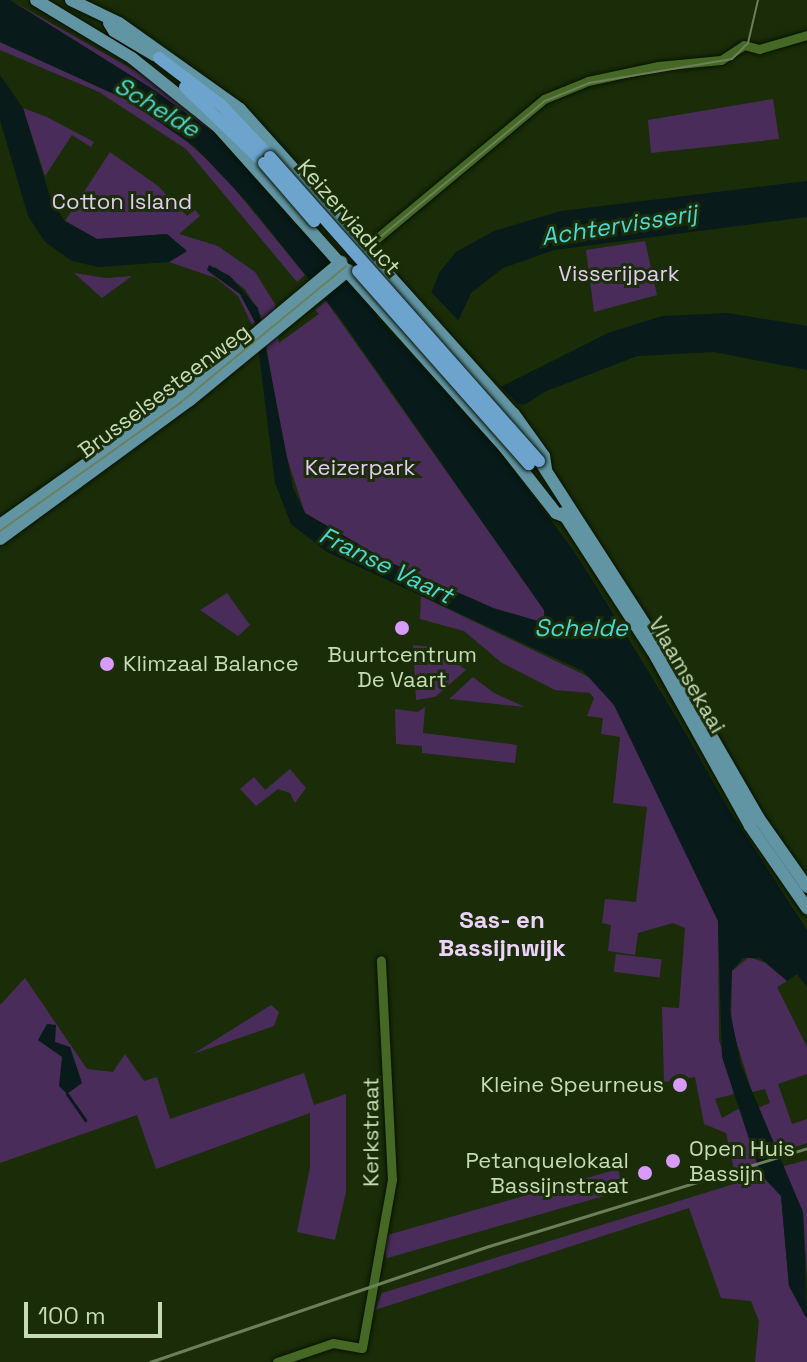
<!DOCTYPE html>
<html>
<head>
<meta charset="utf-8">
<style>
  body { margin:0 }
  #map { position:relative; width:807px; height:1362px; overflow:hidden; background:#1a2d08; font-family:"Space Grotesk",sans-serif }
  div>[style] { position:absolute }
  .green>* { inset:0; background:#4a2c5a; transform-origin:0 0 }
  .water>* { inset:0; background:#081a19 }
  .pier>* { inset:0; background:#1a2d08 }
  .stream>* { height:3px; margin:-1.5px; padding:0 1.5px; transform-origin:1.5px; border-radius:1.5px; background:#081a19 }
  .roads { filter:drop-shadow(0 0 2px #081301) drop-shadow(0 0 2px #081301) }
  .tertiary>* { height:9px; margin:-4.5px; padding:0 4.5px; transform-origin:4.5px; border-radius:4.5px; background:#456924 }
  .primary>* { height:12px; margin:-6px; padding:0 6px; transform-origin:6px; border-radius:6px; background:#6295a4 }
  .trunk>* { height:12px; margin:-6px; padding:0 6px; transform-origin:6px; border-radius:6px; background:#6ca4ce }
  .tram>* { height:2px; margin:-1px; padding:0 1px; transform-origin:1px; border-radius:1px; background:#6b7f5b }
  .rail>* { height:3px; margin:-1.5px; padding:0 1.5px; transform-origin:1.5px; border-radius:1.5px; background:#6b7f5b }
  .bridges { filter:drop-shadow(0 0 2px #081301) drop-shadow(0 0 2px #081301) }
  .trunk-bridge>* { height:12px; margin:-6px; padding:0 6px; transform-origin:6px; border-radius:6px; background:#6ca4ce }
  .dots>* { width:22px; height:22px; translate:-50% -50%; box-sizing:border-box; border:4px solid #1a2d08; border-radius:50% }
  span { translate:-50% -50%; white-space:nowrap; text-align:center; line-height:1.15; -webkit-text-stroke:6px #1a2d08; paint-order:stroke }
  .park-label { font-size:22px; color:#e4cbf3 }
  .street-label { font-size:22px; color:#c6dbb7 }
  .poi-label { font-size:22px; color:#c6dbb7 }
  .left { translate:0 -50%; text-align:left }
  .right { translate:-100% -50%; text-align:right }
  .water-label { font-size:24px; color:#4bd8d4; font-style:italic }
  .neighbourhood-label { font-size:24px; color:#edd4fc; font-weight:700 }
  .scale { position:absolute; left:24px; top:1302px; width:138px; height:36px; box-sizing:border-box; border:4px solid #c6dbb7; border-top:0; padding-left:10px; font-size:24px; line-height:28px; white-space:nowrap; color:#c6dbb7; -webkit-text-stroke:6px #1a2d08; paint-order:stroke }
</style>
</head>
<body>
<div id="map">
  <div class="green">
    <i style="clip-path:polygon(10px 0,143px 75px,170px 93px,228px 143px,154px 90px)"></i>
    <i style="clip-path:polygon(0 42px,127px 100px,175px 131px,220px 171px,305px 275px,297px 282px,186px 149px,99px 92px,0 50px)"></i>
    <i style="clip-path:polygon(773px 99px,779px 139px,651px 153px,648px 120px)"></i>
    <i style="clip-path:polygon(23px 108px,47px 117px,94px 142px,91px 147px,72px 135px,45px 176px)"></i>
    <i style="clip-path:polygon(110px 152px,158px 186px,187px 216px,195px 210px,200px 216px,179px 234px,218px 246px,255px 272px,275px 304px,279px 343px,319px 314px,315px 310px,326px 301px,544px 610px,545px 624px,493px 608px,389px 562px,305px 513px,284px 449px,261px 316px,245px 289px,215px 267px,209px 272px,240px 294px,255px 322px,252px 325px,238px 296px,216px 278px,169px 262px,186px 252px,167px 234px,97px 239px,65px 221px)"></i>
    <i style="clip-path:polygon(645px 241px,657px 295px,594px 312px,586px 250px)"></i>
    <i style="clip-path:polygon(74px 273px,106px 278px,132px 276px,102px 298px)"></i>
    <i style="clip-path:polygon(227px 593px,250px 625px,238px 636px,200px 610px)"></i>
    <i style="clip-path:polygon(421px 596px,593px 679px,614px 705px,659px 792px,718px 921px,719px 1040px,734px 1094px,715px 1099px,722px 1118px,740px 1108px,761px 1174px,781px 1196px,789px 1286px,807px 1319px,807px 1362px,755px 1362px,759px 1321px,751px 1301px,721px 1298px,689px 1208px,375px 1310px,382px 1293px,737px 1183px,726px 1133px,704px 1124px,695px 1077px,664px 1082px,662px 1007px,679px 1008px,685px 928px,673px 923px,638px 933px,635px 955px,608px 951px,611px 925px,602px 923px,605px 899px,636px 902px,647px 807px,613px 803px,620px 737px,601px 734px,603px 718px,587px 716px,594px 698px,590px 693px,555px 690px,502px 663px,464px 631px,420px 619px)"></i>
    <i style="clip-path:polygon(413px 645px,432px 647px,466px 670px,435px 697px,416px 700px)"></i>
    <i style="clip-path:polygon(473px 677px,494px 693px,525px 707px,449px 699px)"></i>
    <i style="clip-path:polygon(425px 707px,423px 733px,517px 745px,515px 763px,422px 753px,422px 746px,396px 744px,395px 709px,418px 712px)"></i>
    <i style="clip-path:polygon(290px 769px,306px 788px,295px 803px,290px 793px,278px 789px,256px 806px,240px 789px,254px 777px,265px 790px)"></i>
    <i style="left:616px;top:954px;width:46px;height:18px;rotate:7deg"></i>
    <i style="clip-path:polygon(749px 957px,772px 965px,787px 981px,777px 987px,807px 1047px,807px 1074px,778px 1084px,792px 1124px,807px 1119px,807px 1143px,775px 1154px,758px 1108px,770px 1103px,765px 1089px,752px 1092px,731px 1024px,732px 971px)"></i>
    <i style="clip-path:polygon(25px 978px,87px 1069px,113px 1072px,125px 1054px,144px 1081px,157px 1077px,170px 1119px,304px 1073px,314px 1105px,346px 1094px,346px 1192px,335px 1240px,297px 1232px,310px 1167px,310px 1113px,156px 1169px,137px 1115px,0 1163px,0 1005px)"></i>
    <i style="clip-path:polygon(271px 1005px,279px 1012px,274px 1026px,193px 1054px)"></i>
    <i style="clip-path:polygon(807px 1160px,807px 1276px,803px 1212px,781px 1167px)"></i>
    <i style="left:618px;top:1169px;width:22px;height:247px;rotate:74deg"></i>
  </div>
  <div class="water">
    <i style="clip-path:polygon(0 0,10px 0,154px 90px,228px 143px,400px 341px,415px 335px,439px 273px,456px 252px,494px 231px,561px 211px,807px 181px,807px 217px,554px 250px,503px 268px,471px 293px,432px 378px,461px 407px,608px 333px,662px 316px,728px 313px,807px 326px,807px 370px,714px 352px,637px 356px,544px 392px,484px 432px,563px 535px,637px 648px,728px 808px,807px 930px,807px 987px,797px 974px,787px 981px,760px 958px,743px 958px,732px 971px,730px 1011px,741px 1065px,803px 1212px,807px 1319px,789px 1286px,781px 1196px,761px 1175px,722px 1057px,718px 921px,614px 705px,583px 671px,327px 552px,291px 524px,275px 483px,255px 322px,240px 294px,207px 270px,209px 265px,230px 276px,258px 308px,293px 488px,305px 513px,389px 562px,493px 608px,545px 623px,544px 610px,340px 318px,248px 203px,195px 147px,127px 100px,0 42px)"></i>
    <i style="clip-path:polygon(0 75px,23px 108px,52px 203px,65px 221px,97px 239px,167px 234px,187px 251px,169px 262px,98px 267px,72px 261px,45px 242px,28px 216px,0 120px)"></i>
    <i style="clip-path:polygon(47px 1024px,56px 1025px,55px 1042px,70px 1047px,82px 1083px,67px 1094px,59px 1086px,62px 1057px,38px 1040px)"></i>
  </div>
  <div class="pier">
    <i style="clip-path:polygon(430px 291px,459px 321px,437px 377px,461px 402px,497px 383px,518px 404px,532px 405px,490px 433px,566px 533px,640px 645px,772px 874px,579px 558px,500px 452px,375px 315px,415px 327px)"></i>
  </div>
  <div class="stream">
    <i style="left:67px;top:1094px;width:32px;rotate:55deg"></i>
  </div>
  <div class="roads">
    <div class="tertiary">
      <i style="left:364px;top:249px;width:234px;rotate:-39.8deg"></i>
      <i style="left:544px;top:99px;width:48px;rotate:-22.2deg"></i>
      <i style="left:588px;top:81px;width:72px;rotate:-12.1deg"></i>
      <i style="left:658px;top:66px;width:63px;rotate:-5.4deg"></i>
      <i style="left:721px;top:60px;width:27px;rotate:-33deg"></i>
      <i style="left:744px;top:45px;width:16px;rotate:15deg"></i>
      <i style="left:759px;top:49px;width:50px;rotate:-16.3deg"></i>
      <i style="left:277px;top:1362px;width:59px;rotate:-18.7deg"></i>
      <i style="left:333px;top:1343px;width:29px;rotate:10deg"></i>
      <i style="left:362px;top:1348px;width:171px;rotate:-79.9deg"></i>
      <i style="left:392px;top:1180px;width:220px;rotate:-92.9deg"></i>
    </div>
    <div class="primary">
      <i style="left:36px;top:0;width:112px;rotate:31.1deg"></i>
      <i style="left:132px;top:58px;width:110px;rotate:38.7deg"></i>
      <i style="left:218px;top:127px;width:431px;rotate:48.2deg"></i>
      <i style="left:505px;top:448px;width:83px;rotate:51.9deg"></i>
      <i style="left:556px;top:513px;width:11px;rotate:22deg"></i>
      <i style="left:71px;top:0;width:53px;rotate:25.6deg"></i>
      <i style="left:119px;top:23px;width:148px;rotate:35.4deg"></i>
      <i style="left:240px;top:109px;width:410px;rotate:48.1deg"></i>
      <i style="left:514px;top:414px;width:52px;rotate:54.5deg"></i>
      <i style="left:544px;top:456px;width:13px;rotate:81deg"></i>
      <i style="left:109px;top:23px;width:9px;rotate:58deg"></i>
      <i style="left:114px;top:31px;width:47px;rotate:31deg"></i>
      <i style="left:541px;top:463px;width:227px;rotate:57.2deg"></i>
      <i style="left:664px;top:654px;width:188px;rotate:60deg"></i>
      <i style="left:758px;top:817px;width:85px;rotate:55deg"></i>
      <i style="left:563px;top:513px;width:171px;rotate:57.1deg"></i>
      <i style="left:656px;top:657px;width:193px;rotate:60.9deg"></i>
      <i style="left:750px;top:826px;width:100px;rotate:55.2deg"></i>
      <i style="left:0;top:525px;width:219px;rotate:-35.4deg"></i>
      <i style="left:179px;top:398px;width:212px;rotate:-40deg"></i>
      <i style="left:0;top:539px;width:235px;rotate:-36.2deg"></i>
      <i style="left:190px;top:400px;width:205px;rotate:-39.3deg"></i>
    </div>
    <div class="trunk">
      <i style="left:159px;top:58px;width:78px;rotate:37.2deg"></i>
      <i style="left:221px;top:105px;width:71px;rotate:46.7deg"></i>
      <i style="left:185px;top:87px;width:110px;rotate:43.9deg"></i>
    </div>
  </div>
  <div class="tram">
    <i style="left:361px;top:253px;width:239px;rotate:-39.6deg"></i>
    <i style="left:545px;top:101px;width:48px;rotate:-22.2deg"></i>
    <i style="left:589px;top:83px;width:145px;rotate:-9.5deg"></i>
    <i style="left:732px;top:59px;width:23px;rotate:-45deg"></i>
    <i style="left:748px;top:43px;width:44px;rotate:-76.9deg"></i>
    <i style="left:0;top:531px;width:221px;rotate:-35.4deg"></i>
    <i style="left:180px;top:403px;width:215px;rotate:-39.5deg"></i>
  </div>
  <div class="rail">
    <i style="left:150px;top:1362px;width:358px;rotate:-18.9deg"></i>
    <i style="left:489px;top:1246px;width:333px;rotate:-17.1deg"></i>
  </div>
  <div class="bridges">
    <div class="trunk-bridge">
      <i style="left:270px;top:157px;width:406px;rotate:48.5deg"></i>
      <i style="left:264px;top:163px;width:77px;rotate:49.2deg"></i>
      <i style="left:358px;top:271px;width:258px;rotate:48.5deg"></i>
    </div>
  </div>
  <div class="dots">
    <i style="left:402px;top:628px;background:#d79bf9"></i>
    <i style="left:107px;top:664px;background:#d79bf9"></i>
    <i style="left:680px;top:1085px;background:#d79bf9"></i>
    <i style="left:673px;top:1161px;background:#d79bf9"></i>
    <i style="left:645px;top:1173px;background:#d79bf9"></i>
  </div>
  <div class="park-label">
    <span style="left:122px;top:202px">Cotton Island</span>
    <span style="left:619px;top:274px">Visserijpark</span>
    <span style="left:360px;top:468px">Keizerpark</span>
  </div>
  <div class="street-label">
    <span style="left:349px;top:217px;rotate:49deg">Keizerviaduct</span>
    <span style="left:164px;top:391px;rotate:-37deg">Brusselsesteenweg</span>
    <span style="left:687px;top:675px;rotate:60deg">Vlaamsekaai</span>
    <span style="left:371px;top:1132px;rotate:-90deg">Kerkstraat</span>
  </div>
  <div class="poi-label">
    <span style="left:402px;top:667px">Buurtcentrum<br>De Vaart</span>
    <span class="left" style="left:123px;top:664px">Klimzaal Balance</span>
    <span class="right" style="left:664px;top:1085px">Kleine Speurneus</span>
    <span class="left" style="left:689px;top:1161px">Open Huis<br>Bassijn</span>
    <span class="right" style="left:629px;top:1173px">Petanquelokaal<br>Bassijnstraat</span>
  </div>
  <div class="water-label">
    <span style="left:157px;top:107px;rotate:31deg">Schelde</span>
    <span style="left:619px;top:225px;rotate:-9deg">Achtervisserij</span>
    <span style="left:386px;top:565px;rotate:26deg">Franse Vaart</span>
    <span style="left:581px;top:628px">Schelde</span>
  </div>
  <div class="neighbourhood-label">
    <span style="left:502px;top:934px">Sas- en<br>Bassijnwijk</span>
  </div>
  <div class="scale">100 m</div>
</div>
</body>
</html>
